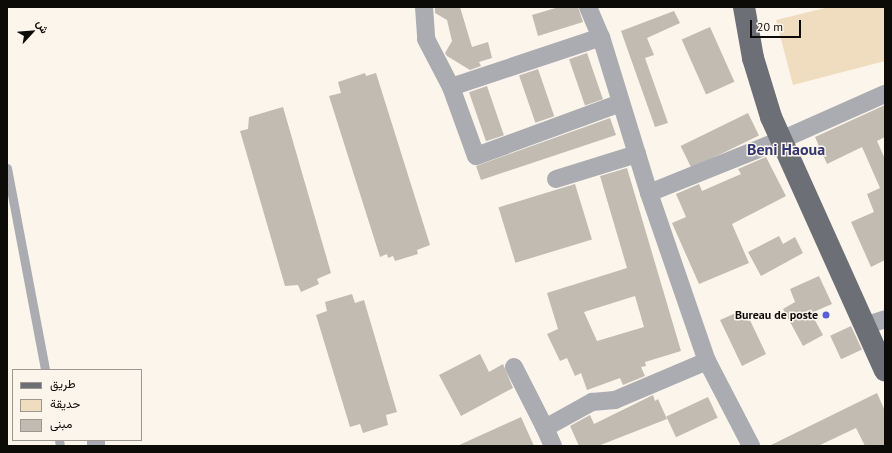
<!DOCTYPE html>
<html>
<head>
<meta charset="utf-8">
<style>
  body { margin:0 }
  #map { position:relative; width:892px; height:453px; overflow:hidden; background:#fcf5eb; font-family:"PT Sans",Vazirmatn,sans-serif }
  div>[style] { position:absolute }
  .green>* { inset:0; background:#f0ddc0 }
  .building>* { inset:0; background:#c1bbb1; transform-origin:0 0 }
  .lane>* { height:9px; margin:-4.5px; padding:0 4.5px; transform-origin:4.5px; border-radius:4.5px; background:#abacb1 }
  .street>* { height:18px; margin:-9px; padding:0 9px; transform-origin:9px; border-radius:9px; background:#abacb1 }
  .primary>* { height:22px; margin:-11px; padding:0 11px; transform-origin:11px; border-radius:11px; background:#6d6f77 }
  .dots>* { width:11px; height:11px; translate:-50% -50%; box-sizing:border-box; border:2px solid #fcf5eb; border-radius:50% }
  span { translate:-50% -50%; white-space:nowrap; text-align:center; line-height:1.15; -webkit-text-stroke:3px #fcf5eb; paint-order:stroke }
  .poi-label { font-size:12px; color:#0d0b08; font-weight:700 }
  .right { translate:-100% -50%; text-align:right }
  .district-label { font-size:16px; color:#313772; font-weight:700 }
  .frame { position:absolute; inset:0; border:8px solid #0d0b08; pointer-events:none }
  .legend { position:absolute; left:12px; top:369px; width:130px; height:72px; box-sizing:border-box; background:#fcf5eb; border:1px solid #9c9790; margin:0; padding:5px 7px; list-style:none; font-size:12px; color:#0d0b08 }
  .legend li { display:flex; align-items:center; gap:8px; height:20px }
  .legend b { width:20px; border:1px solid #9c9790 }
  .north { position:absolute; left:12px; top:12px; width:40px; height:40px; -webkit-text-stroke:3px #fcf5eb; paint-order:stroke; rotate:64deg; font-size:11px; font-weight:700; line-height:16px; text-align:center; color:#0d0b08 }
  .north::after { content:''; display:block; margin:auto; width:14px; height:18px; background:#0d0b08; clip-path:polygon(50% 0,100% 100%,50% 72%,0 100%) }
  .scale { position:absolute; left:750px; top:20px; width:51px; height:18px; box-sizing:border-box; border:2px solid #0d0b08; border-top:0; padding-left:5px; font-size:12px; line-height:14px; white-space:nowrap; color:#0d0b08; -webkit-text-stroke:3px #fcf5eb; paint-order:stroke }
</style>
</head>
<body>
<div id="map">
  <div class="green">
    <i style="clip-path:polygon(829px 7px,885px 7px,885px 61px,793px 85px,776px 20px)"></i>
  </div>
  <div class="building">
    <i style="clip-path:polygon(435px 7px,460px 7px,472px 47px,488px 42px,492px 58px,479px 62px,481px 66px,470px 70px,447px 56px,445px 53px,452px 41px,447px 20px,435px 13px)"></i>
    <i style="clip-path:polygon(559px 7px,578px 7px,583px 22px,538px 36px,532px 15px)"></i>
    <i style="clip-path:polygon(674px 11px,680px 23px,647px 38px,654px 55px,645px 58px,668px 123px,655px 127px,621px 31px)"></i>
    <i style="left:710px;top:27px;width:60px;height:31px;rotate:66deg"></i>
    <i style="left:587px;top:53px;width:49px;height:19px;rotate:71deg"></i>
    <i style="left:538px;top:69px;width:50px;height:20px;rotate:71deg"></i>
    <i style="clip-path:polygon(365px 73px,366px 76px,376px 73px,430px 245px,417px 250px,418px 254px,395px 261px,393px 256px,388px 258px,387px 254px,380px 257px,329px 96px,341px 93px,338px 82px)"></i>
    <i style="left:487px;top:86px;width:52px;height:19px;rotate:71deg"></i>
    <i style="clip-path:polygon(885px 105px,885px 137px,877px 141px,885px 159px,885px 260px,871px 267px,851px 222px,874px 212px,867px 194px,880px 188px,862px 147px,827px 164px,815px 137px)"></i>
    <i style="clip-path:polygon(283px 107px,331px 273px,317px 279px,319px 284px,301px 292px,298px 285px,285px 286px,240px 131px,248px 129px,249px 117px)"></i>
    <i style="left:748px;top:113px;width:25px;height:75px;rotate:64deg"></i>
    <i style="clip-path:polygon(610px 118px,616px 135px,481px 180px,476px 166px)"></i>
    <i style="clip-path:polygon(766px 157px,786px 196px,732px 224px,749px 263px,699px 284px,672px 223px,686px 217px,676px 194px,699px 184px,702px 191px,741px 174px,738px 169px)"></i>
    <i style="clip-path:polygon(evenodd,627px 168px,681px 351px,645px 362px,646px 366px,641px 367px,645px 376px,623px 385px,620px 378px,587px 390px,581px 373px,575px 376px,567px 358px,560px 361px,547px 334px,558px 329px,547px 293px,627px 268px,600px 176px,627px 168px,635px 296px,644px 327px,597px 341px,584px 312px,635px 296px)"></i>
    <i style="left:575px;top:184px;width:58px;height:80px;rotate:73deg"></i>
    <i style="clip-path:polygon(779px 236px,783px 244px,795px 237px,803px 253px,761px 276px,748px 252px)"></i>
    <i style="clip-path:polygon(819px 276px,832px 304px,811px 313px,823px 335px,803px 346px,783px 309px,795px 302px,790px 289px)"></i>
    <i style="clip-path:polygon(352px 294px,355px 303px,364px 300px,397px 412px,386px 415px,388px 425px,363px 433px,360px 424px,350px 427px,316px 315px,327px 311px,325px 302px)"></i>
    <i style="clip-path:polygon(736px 313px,739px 320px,748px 316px,766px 354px,742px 366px,720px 320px)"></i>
    <i style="left:851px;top:326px;width:26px;height:23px;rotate:65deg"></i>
    <i style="clip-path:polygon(480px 354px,489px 372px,503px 364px,513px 388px,461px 416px,439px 375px)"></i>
    <i style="clip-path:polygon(877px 393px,885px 411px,885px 446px,865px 446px,856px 428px,818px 446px,769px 446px)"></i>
    <i style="clip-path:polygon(653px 395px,655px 401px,658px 399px,667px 419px,598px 446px,579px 446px,570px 426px,590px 415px,594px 424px)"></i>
    <i style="left:708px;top:397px;width:23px;height:46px;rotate:65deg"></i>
    <i style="clip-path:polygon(521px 417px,534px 446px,457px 446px)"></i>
  </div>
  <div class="lane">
    <i style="left:7px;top:168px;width:206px;rotate:79.3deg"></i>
    <i style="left:59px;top:440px;width:6px;rotate:81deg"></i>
  </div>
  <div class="street">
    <i style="left:424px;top:7px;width:32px;rotate:86deg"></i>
    <i style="left:426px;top:39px;width:54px;rotate:62.5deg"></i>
    <i style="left:451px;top:87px;width:158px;rotate:-18.4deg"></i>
    <i style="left:588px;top:7px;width:33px;rotate:67deg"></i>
    <i style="left:601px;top:37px;width:163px;rotate:72.9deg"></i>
    <i style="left:649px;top:193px;width:178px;rotate:71deg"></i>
    <i style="left:707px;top:361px;width:96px;rotate:62.6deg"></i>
    <i style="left:451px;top:87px;width:73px;rotate:70.1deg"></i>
    <i style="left:476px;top:156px;width:154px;rotate:-20.1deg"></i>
    <i style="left:556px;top:179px;width:85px;rotate:-17.2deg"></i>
    <i style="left:649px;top:193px;width:142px;rotate:-21.9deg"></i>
    <i style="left:781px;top:140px;width:114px;rotate:-23.9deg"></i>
    <i style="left:864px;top:326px;width:22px;rotate:-18deg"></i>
    <i style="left:514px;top:367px;width:68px;rotate:63.1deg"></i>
    <i style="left:96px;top:440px;width:6px;rotate:90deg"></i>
    <i style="left:553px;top:446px;width:20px;rotate:-114deg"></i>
    <i style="left:545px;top:428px;width:54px;rotate:-29deg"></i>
    <i style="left:592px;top:402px;width:23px;rotate:-5deg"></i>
    <i style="left:615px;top:400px;width:100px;rotate:-23deg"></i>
  </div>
  <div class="primary">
    <i style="left:744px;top:7px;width:52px;rotate:80deg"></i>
    <i style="left:753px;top:58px;width:62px;rotate:73deg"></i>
    <i style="left:771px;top:117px;width:278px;rotate:65.8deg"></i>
  </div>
  <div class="dots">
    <i style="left:826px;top:315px;background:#5860d8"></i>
  </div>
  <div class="poi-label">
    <span class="right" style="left:818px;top:315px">Bureau de poste</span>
  </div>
  <div class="district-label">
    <span style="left:786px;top:149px">Beni Haoua</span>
  </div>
  <div class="frame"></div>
  <ul class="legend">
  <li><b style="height:5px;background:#6d6f77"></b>طريق</li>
  <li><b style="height:11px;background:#f0ddc0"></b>حديقة</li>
  <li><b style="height:11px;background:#c1bbb1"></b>مبنى</li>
  </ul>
  <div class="north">ش</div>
  <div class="scale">20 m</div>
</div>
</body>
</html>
